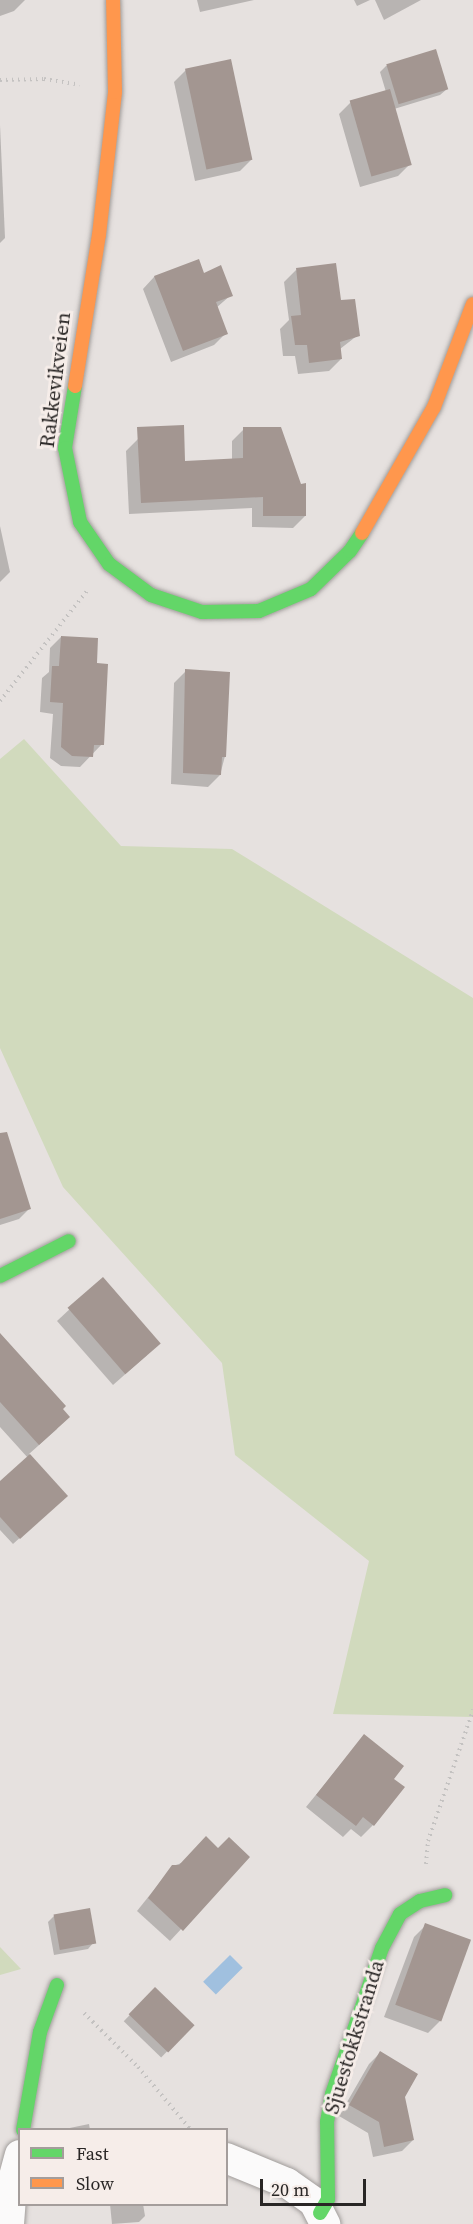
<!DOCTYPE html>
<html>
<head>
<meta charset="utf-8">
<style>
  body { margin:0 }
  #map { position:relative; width:473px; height:2224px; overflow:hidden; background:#e6e1df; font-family:"Source Serif 4",serif }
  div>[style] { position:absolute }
  .green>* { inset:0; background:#d1dabd }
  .water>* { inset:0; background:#a0c0df; transform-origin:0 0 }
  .shadow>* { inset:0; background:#0003; transform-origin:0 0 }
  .building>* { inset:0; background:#a39691; transform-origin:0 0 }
  .path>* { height:4px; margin-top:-2px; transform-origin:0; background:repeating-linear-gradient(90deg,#c4c2c1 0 1.5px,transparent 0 6px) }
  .roads { filter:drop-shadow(0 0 2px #a19d9b) drop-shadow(0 0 2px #a19d9b) }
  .street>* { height:30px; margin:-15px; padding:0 15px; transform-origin:15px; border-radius:15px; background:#fbfafa }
  .fast>* { height:14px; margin:-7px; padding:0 7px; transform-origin:7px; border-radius:7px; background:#63d668 }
  .slow>* { height:14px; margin:-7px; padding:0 7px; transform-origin:7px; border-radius:7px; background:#ff974d }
  span { translate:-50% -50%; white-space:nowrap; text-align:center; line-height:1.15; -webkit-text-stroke:6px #f6ede9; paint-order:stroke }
  .street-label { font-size:21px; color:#292625 }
  .legend { position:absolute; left:18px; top:2128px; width:210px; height:78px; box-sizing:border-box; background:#f6ede9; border:2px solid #a49d9b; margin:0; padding:8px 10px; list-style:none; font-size:18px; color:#292625 }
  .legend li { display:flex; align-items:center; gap:12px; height:30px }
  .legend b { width:30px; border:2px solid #a49d9b }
  .scale { position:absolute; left:260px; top:2179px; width:106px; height:27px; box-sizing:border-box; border:3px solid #292625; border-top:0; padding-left:8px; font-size:18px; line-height:21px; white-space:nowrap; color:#292625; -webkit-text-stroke:4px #f6ede9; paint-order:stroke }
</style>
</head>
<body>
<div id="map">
  <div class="green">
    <i style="clip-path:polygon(24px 739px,121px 846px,232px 849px,473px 998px,473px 1717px,333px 1714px,369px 1561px,235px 1455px,222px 1363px,63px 1187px,0 1048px,0 759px)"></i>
    <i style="clip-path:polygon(0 1947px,21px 1969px,0 1975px)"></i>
  </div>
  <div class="water">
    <i style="left:230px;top:1955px;width:18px;height:38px;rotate:45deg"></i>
  </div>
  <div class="shadow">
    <i style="clip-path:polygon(0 0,25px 0,14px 11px,0 16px)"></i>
    <i style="clip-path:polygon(197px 0,254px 0,200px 12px)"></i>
    <i style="clip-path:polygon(354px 0,370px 0,357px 6px)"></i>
    <i style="clip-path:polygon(375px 0,421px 0,384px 20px)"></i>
    <i style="clip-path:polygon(435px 51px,447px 89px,440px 95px,394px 109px,410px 164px,398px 176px,360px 187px,339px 114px,351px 102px,386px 92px,380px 72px,386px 66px)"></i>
    <i style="clip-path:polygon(186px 70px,252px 159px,240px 171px,195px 181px,174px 82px)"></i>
    <i style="clip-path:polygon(0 125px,5px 238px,0 243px)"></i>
    <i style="clip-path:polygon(198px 261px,203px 275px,231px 295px,216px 308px,226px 333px,214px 345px,171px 362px,143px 289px,154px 277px)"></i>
    <i style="clip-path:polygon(296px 270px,339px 302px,358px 335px,340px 349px,341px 359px,329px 371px,298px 374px,295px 356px,283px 356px,280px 329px,289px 320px,284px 282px)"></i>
    <i style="clip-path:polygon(244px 429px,305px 516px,293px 528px,252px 527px,252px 508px,129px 514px,126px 451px,138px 439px,184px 462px,232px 460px,232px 441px)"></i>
    <i style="clip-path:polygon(0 526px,10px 572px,0 582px)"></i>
    <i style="clip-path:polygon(61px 637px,95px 664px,102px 744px,80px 767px,61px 766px,50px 758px,53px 714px,40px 712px,42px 678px,49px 672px,50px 648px)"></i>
    <i style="clip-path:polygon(186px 671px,225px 756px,220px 775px,208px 787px,171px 784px,174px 683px)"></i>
    <i style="clip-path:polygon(0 1171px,29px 1209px,19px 1219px,0 1225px)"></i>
    <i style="clip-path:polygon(102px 1279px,147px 1355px,113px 1385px,57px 1321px)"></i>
    <i style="clip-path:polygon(0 1351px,61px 1409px,57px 1429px,29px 1454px,66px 1496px,13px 1544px,0 1530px,0 1483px,28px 1458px,0 1427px)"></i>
    <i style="clip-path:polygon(364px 1736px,392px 1779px,373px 1825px,361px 1837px,351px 1829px,343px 1837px,306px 1807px)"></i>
    <i style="clip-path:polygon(218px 1850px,248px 1857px,170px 1941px,137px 1911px,173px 1866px)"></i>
    <i style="clip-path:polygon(54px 1916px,94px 1942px,88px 1949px,54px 1955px,48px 1922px)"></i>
    <i style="clip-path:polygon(426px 1925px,440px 2021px,428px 2033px,384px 2017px,414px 1937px)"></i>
    <i style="left:155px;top:1989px;width:52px;height:45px;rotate:44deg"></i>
    <i style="clip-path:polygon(380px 2053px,413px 2140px,402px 2151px,373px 2157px,368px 2133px,339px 2116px,369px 2064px)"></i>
    <i style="clip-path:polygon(89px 2124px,90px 2130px,60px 2130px)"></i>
    <i style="clip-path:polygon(110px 2204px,143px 2204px,145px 2216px,139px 2222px,112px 2224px)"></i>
  </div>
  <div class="building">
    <i style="left:436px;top:49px;width:42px;height:52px;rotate:73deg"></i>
    <i style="left:231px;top:59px;width:103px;height:47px;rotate:78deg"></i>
    <i style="left:390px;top:89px;width:79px;height:42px;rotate:74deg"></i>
    <i style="clip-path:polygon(199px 259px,204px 273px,221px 265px,233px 296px,216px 302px,228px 334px,183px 351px,154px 276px)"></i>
    <i style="clip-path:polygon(336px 263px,341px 300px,355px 299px,360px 336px,340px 342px,342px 359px,309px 363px,307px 345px,295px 345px,291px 316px,301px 315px,296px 268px)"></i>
    <i style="clip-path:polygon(184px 425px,185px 461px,243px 458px,243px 427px,281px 427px,301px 484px,306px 483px,306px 516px,263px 516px,263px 497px,141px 503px,137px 427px)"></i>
    <i style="clip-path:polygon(61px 636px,98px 638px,97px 663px,108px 664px,104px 745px,94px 745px,93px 757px,72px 756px,61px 747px,63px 703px,50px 702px,52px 666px,59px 666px)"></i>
    <i style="clip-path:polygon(185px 669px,230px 672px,226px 757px,222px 757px,221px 775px,183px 773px)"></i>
    <i style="clip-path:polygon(7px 1132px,31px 1209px,0 1219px,0 1133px)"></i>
    <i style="left:103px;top:1277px;width:88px;height:47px;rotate:49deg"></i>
    <i style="clip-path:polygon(0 1333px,66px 1406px,63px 1409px,70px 1417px,39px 1445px,0 1402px)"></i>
    <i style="clip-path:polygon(30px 1454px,68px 1496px,20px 1539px,0 1517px,0 1481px)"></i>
    <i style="clip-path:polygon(364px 1734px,404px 1766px,394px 1779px,405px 1787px,374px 1826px,363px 1817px,356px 1826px,316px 1795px)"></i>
    <i style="clip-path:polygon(206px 1836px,218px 1848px,229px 1837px,250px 1857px,183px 1931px,148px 1898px,172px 1865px,179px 1865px)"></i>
    <i style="left:90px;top:1908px;width:36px;height:37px;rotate:80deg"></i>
    <i style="left:425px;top:1923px;width:49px;height:87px;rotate:20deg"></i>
    <i style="left:155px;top:1987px;width:55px;height:38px;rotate:44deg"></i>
    <i style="clip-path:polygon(380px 2051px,418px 2074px,405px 2097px,414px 2140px,384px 2147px,379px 2122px,349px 2105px)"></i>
  </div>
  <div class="path">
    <i style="left:0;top:80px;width:44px;rotate:-1.3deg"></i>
    <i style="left:44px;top:79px;width:36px;rotate:9deg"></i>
    <i style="left:0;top:701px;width:140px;rotate:-51.7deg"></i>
    <i style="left:426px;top:1864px;width:23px;rotate:-85deg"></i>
    <i style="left:428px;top:1841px;width:139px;rotate:-71deg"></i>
    <i style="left:84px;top:2013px;width:76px;rotate:45deg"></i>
    <i style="left:138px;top:2067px;width:82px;rotate:49.9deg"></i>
  </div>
  <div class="roads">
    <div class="street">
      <i style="left:226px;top:2158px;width:66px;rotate:22.3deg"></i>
      <i style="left:287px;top:2183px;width:33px;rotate:35deg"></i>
      <i style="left:314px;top:2202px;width:25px;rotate:63deg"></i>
      <i style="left:9px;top:2224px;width:40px;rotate:-85.7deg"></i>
      <i style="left:12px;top:2184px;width:30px;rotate:-75deg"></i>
    </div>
    <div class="fast">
      <i style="left:75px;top:386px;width:63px;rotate:99.2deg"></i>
      <i style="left:65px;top:448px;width:76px;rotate:78.5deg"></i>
      <i style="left:80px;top:522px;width:51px;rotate:55.4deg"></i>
      <i style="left:109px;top:564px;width:52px;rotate:36.4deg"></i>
      <i style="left:151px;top:595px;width:54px;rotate:18.4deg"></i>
      <i style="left:202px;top:612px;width:57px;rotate:-1deg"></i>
      <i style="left:259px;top:611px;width:56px;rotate:-22.9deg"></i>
      <i style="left:311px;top:589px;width:54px;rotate:-44.3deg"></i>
      <i style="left:350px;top:551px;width:22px;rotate:-56deg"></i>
      <i style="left:0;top:1276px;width:77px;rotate:-26.9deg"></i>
      <i style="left:23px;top:2130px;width:99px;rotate:-80.2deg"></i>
      <i style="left:40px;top:2032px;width:50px;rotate:-70.1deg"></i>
      <i style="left:320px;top:2213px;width:16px;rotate:-60deg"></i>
      <i style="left:328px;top:2199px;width:77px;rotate:-90.7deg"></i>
      <i style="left:327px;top:2122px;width:28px;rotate:-80deg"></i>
      <i style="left:332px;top:2094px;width:154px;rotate:-71.1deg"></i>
      <i style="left:382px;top:1948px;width:38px;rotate:-62deg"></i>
      <i style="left:400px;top:1914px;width:24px;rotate:-33deg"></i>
      <i style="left:420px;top:1901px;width:26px;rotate:-13deg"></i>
    </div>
    <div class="slow">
      <i style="left:75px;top:386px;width:153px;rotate:-81deg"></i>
      <i style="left:99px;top:235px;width:144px;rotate:-83.6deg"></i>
      <i style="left:115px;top:92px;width:92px;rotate:-91.2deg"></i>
      <i style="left:362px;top:533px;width:145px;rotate:-60.3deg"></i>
      <i style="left:434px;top:407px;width:110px;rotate:-69.3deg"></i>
    </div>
  </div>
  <div class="street-label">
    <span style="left:55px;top:380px;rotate:-83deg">Rakkevikveien</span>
    <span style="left:354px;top:2037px;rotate:-73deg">Sjuestokkstranda</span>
  </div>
  <ul class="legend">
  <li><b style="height:8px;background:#63d668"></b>Fast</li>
  <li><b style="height:8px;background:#ff974d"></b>Slow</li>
  </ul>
  <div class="scale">20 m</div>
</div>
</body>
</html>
